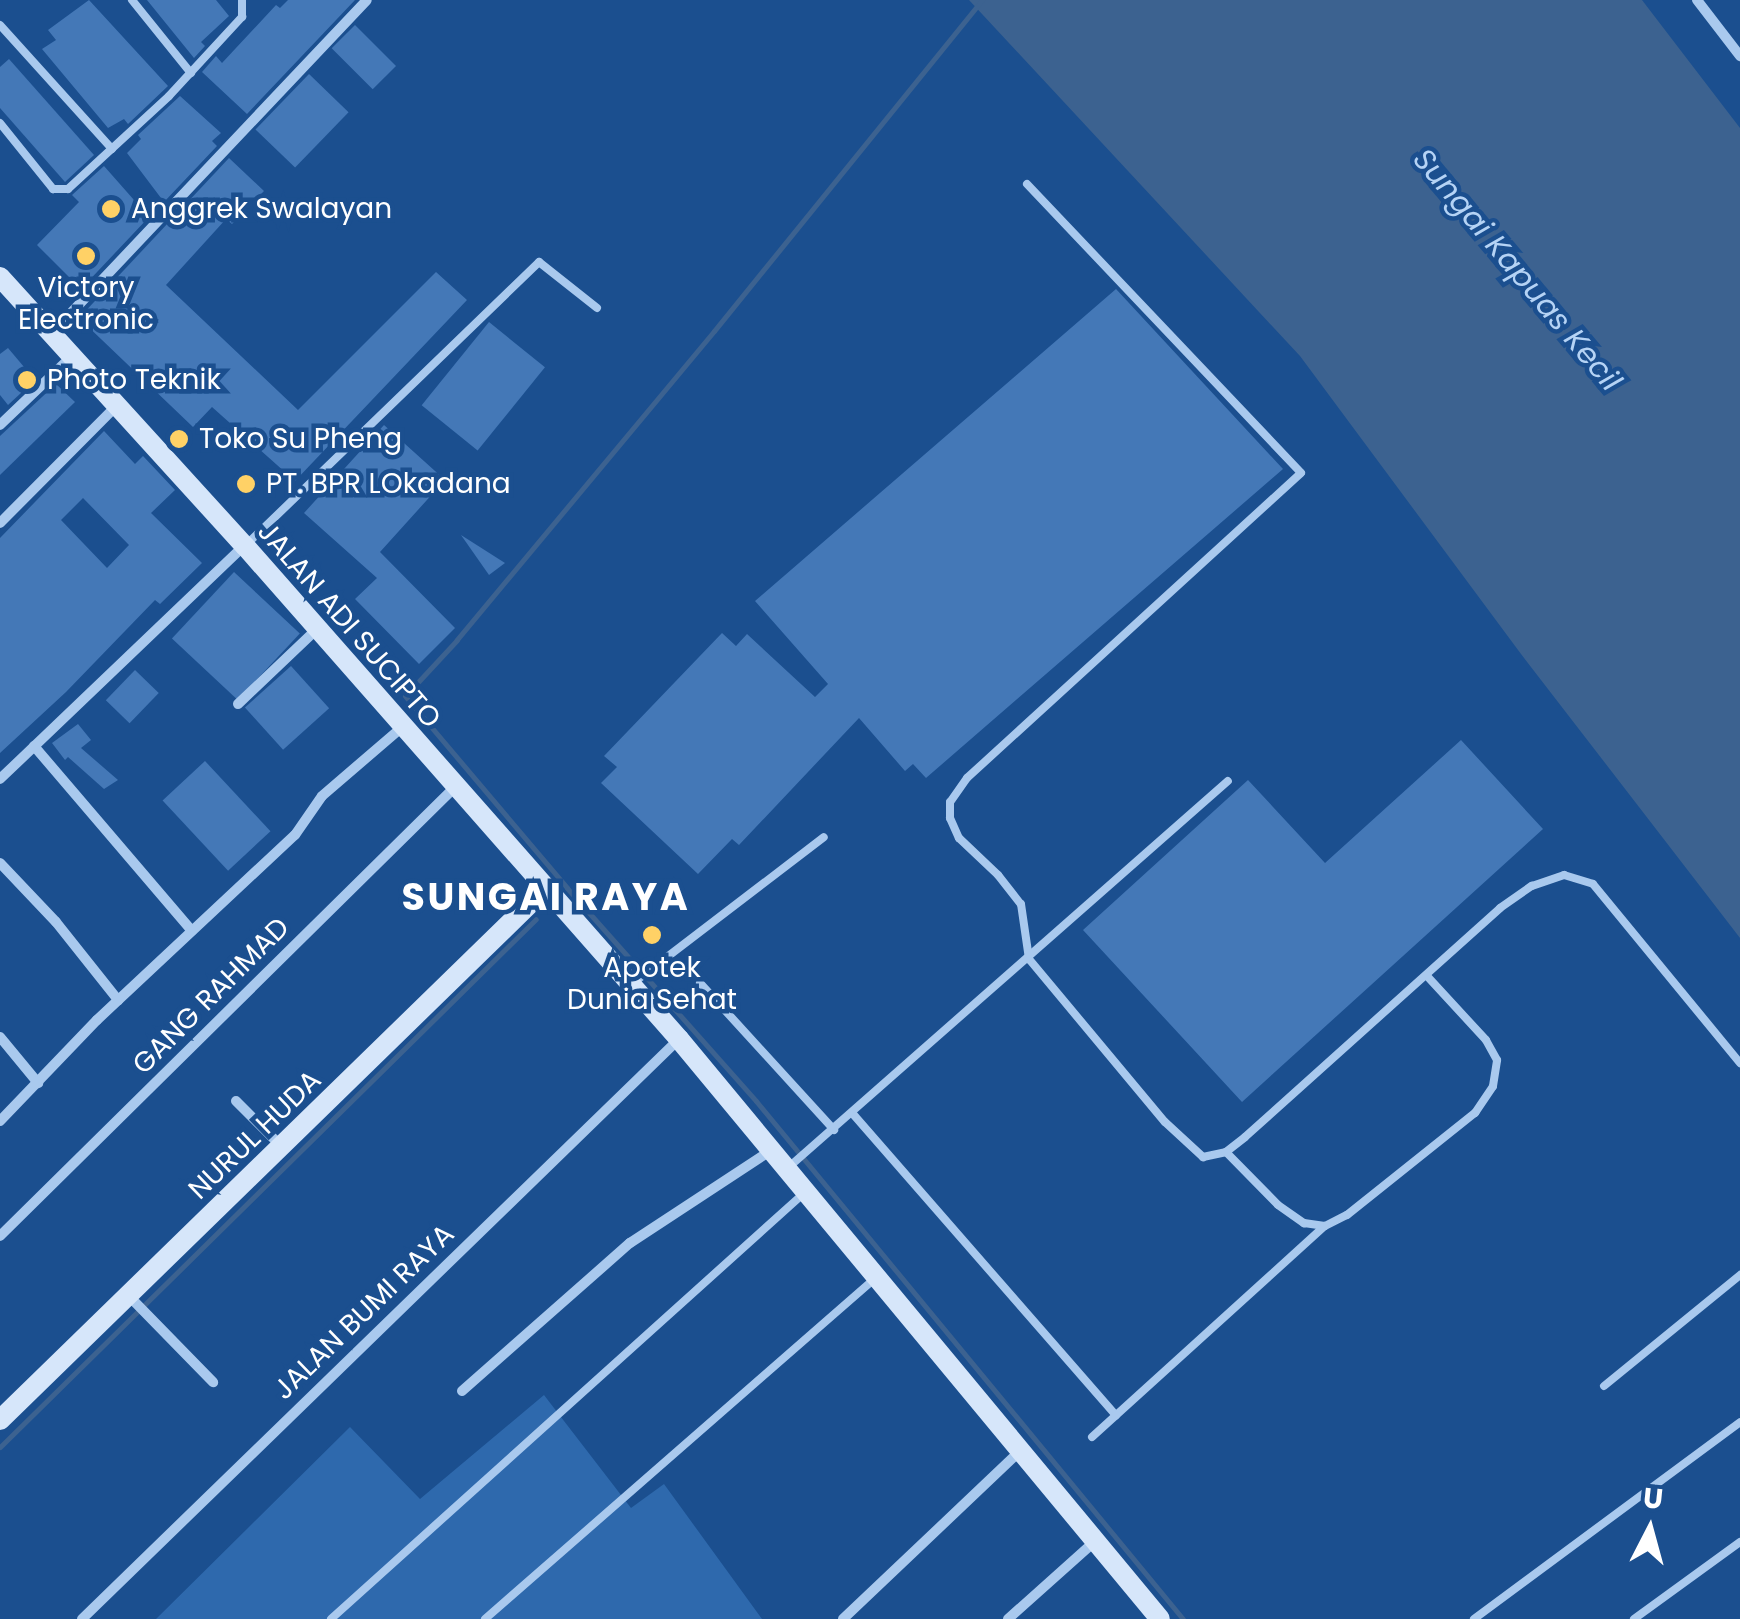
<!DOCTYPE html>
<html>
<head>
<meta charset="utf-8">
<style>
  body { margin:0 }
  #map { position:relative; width:1740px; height:1619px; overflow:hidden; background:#1b4f8f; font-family:Poppins,sans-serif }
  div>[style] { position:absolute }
  .green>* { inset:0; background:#2e69ad }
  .water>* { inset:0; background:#3c6290 }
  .stream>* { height:5px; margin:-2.5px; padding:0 2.5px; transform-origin:2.5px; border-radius:2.5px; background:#3c6290 }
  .building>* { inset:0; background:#4478b7; transform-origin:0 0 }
  .lane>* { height:8px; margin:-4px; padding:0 4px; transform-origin:4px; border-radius:4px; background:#a9c9ee }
  .street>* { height:10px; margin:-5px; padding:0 5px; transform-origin:5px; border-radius:5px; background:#a9c9ee }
  .secondary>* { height:20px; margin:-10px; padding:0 10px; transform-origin:10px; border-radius:10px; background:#d6e6fa }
  .dots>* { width:28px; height:28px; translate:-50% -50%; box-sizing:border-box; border:5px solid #1b4f8f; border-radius:50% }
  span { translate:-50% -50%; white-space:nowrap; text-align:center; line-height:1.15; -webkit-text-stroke:9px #1b4f8f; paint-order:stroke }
  .poi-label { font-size:28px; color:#fff }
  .left { translate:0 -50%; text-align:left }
  .street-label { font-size:28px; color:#fff }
  .water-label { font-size:30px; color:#b5d3f5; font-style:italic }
  .district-label { font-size:38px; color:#fff; font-weight:700; letter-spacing:2.5px }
  .north { position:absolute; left:1600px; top:1479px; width:100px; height:100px; -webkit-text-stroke:8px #1b4f8f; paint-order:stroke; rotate:6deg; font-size:28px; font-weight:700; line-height:40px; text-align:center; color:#fff }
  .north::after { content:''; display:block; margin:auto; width:35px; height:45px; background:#fff; clip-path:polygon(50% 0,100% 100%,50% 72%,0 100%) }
</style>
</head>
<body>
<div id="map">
  <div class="green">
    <i style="clip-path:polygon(544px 1395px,631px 1508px,664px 1484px,762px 1619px,156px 1619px,350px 1427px,420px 1499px)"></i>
  </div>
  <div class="water">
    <i style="clip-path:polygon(969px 0,1642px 0,1740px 128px,1740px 938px,1521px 654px,1300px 356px)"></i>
  </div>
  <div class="stream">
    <i style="left:982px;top:0;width:426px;rotate:129deg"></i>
    <i style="left:714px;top:331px;width:402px;rotate:129.8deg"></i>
    <i style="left:457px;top:640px;width:76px;rotate:132.9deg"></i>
    <i style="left:405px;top:696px;width:251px;rotate:49.8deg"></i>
    <i style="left:567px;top:888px;width:285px;rotate:48.4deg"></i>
    <i style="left:756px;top:1101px;width:671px;rotate:50.5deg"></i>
    <i style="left:0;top:1447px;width:752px;rotate:-44.57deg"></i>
  </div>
  <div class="building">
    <i style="clip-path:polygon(89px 0,168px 86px,128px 124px,124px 119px,108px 128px,42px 49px,56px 40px,48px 30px)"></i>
    <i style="clip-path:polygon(147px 0,216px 0,229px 16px,201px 42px,205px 46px,194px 58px)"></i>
    <i style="clip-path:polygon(288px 0,355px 0,247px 114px,202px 72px,216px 56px,222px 63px,276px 5px,280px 8px)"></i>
    <i style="left:355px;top:25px;width:58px;height:33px;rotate:45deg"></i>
    <i style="clip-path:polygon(9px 59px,94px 155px,65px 182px,0 108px,0 67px)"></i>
    <i style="left:309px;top:74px;width:55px;height:77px;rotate:44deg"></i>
    <i style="clip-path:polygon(180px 96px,221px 133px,212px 141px,217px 146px,164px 202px,127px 153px,141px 139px,138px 135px)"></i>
    <i style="clip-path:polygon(229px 158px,264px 191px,232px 224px,226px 219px,166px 285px,298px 410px,436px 272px,467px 300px,295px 481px,212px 407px,193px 427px,79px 318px)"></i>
    <i style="clip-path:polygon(104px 166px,149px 217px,81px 289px,37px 245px,79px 202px,72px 195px)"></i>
    <i style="clip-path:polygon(1116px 289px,1283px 469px,926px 778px,913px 764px,905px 771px,859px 718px,739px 845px,732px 839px,698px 874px,601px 783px,617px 767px,604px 756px,722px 633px,736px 646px,747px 634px,815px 697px,828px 684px,755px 601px)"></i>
    <i style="left:489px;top:322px;width:72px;height:107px;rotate:39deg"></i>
    <i style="clip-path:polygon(8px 348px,35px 380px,8px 405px,0 395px,0 354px)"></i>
    <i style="clip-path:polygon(56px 384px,75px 402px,0 475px,0 436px)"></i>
    <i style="clip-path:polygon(384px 425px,445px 480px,380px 552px,455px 628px,419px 664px,355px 599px,377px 578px,304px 513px)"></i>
    <i style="clip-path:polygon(evenodd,104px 431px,135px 464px,143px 456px,175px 490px,151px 513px,202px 563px,160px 604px,155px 600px,66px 692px,0 753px,0 538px,104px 431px,83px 498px,129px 545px,107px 568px,61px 520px,83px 498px)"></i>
    <i style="clip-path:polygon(461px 535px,505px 563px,489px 575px)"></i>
    <i style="left:234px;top:572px;width:90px;height:91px;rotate:43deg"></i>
    <i style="left:291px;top:666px;width:57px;height:62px;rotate:48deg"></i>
    <i style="left:135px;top:670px;width:33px;height:42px;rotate:44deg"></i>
    <i style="clip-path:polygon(78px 724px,91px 740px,81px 748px,118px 780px,104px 789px,68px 757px,65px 760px,52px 743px)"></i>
    <i style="clip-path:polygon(1461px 740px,1543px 829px,1242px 1102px,1083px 930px,1248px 780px,1325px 863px)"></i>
    <i style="left:205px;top:761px;width:96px;height:58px;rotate:47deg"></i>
  </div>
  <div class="lane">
    <i style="left:132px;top:0;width:94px;rotate:51.1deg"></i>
    <i style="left:0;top:25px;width:167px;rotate:47.9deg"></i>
    <i style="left:0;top:123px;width:85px;rotate:51.2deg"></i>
    <i style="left:53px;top:189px;width:15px"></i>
    <i style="left:68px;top:189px;width:137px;rotate:-42.6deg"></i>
    <i style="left:169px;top:96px;width:108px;rotate:-47.3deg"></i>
    <i style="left:242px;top:17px;width:17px;rotate:-90deg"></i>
    <i style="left:1027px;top:184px;width:398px;rotate:46.5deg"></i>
    <i style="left:1301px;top:473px;width:452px;rotate:137.6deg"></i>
    <i style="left:967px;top:778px;width:29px;rotate:125deg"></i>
    <i style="left:950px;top:802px;width:16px;rotate:90deg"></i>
    <i style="left:950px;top:818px;width:22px;rotate:66deg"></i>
    <i style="left:959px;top:838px;width:54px;rotate:43.5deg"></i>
    <i style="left:998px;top:875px;width:37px;rotate:52deg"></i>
    <i style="left:1021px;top:904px;width:56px;rotate:81.7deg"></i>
    <i style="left:1029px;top:959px;width:212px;rotate:50.2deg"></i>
    <i style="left:1165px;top:1122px;width:52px;rotate:42.6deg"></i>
    <i style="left:1203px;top:1157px;width:24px;rotate:-12deg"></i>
    <i style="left:1226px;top:1152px;width:24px;rotate:-38deg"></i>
    <i style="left:1245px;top:1137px;width:343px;rotate:-41.9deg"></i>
    <i style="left:1500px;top:908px;width:39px;rotate:-35deg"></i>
    <i style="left:1532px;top:886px;width:34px;rotate:-19deg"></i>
    <i style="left:1564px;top:875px;width:30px;rotate:17deg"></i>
    <i style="left:1593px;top:884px;width:232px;rotate:50.6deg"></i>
    <i style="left:245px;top:546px;width:409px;rotate:-44deg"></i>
    <i style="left:539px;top:262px;width:74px;rotate:38.4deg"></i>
    <i style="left:637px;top:980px;width:235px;rotate:-37.4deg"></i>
    <i style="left:700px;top:983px;width:199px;rotate:47.6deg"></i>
    <i style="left:853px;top:1114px;width:400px;rotate:48.9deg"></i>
    <i style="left:1226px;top:1152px;width:74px;rotate:45.5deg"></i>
    <i style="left:1278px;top:1205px;width:32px;rotate:35deg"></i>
    <i style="left:1304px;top:1223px;width:21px;rotate:8deg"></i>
    <i style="left:1325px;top:1226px;width:25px;rotate:-27deg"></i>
    <i style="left:1347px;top:1215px;width:164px;rotate:-38.6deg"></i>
    <i style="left:1475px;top:1113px;width:32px;rotate:-56deg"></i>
    <i style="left:1493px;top:1086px;width:26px;rotate:-81deg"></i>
    <i style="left:1497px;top:1060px;width:23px;rotate:-119deg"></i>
    <i style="left:1486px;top:1040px;width:88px;rotate:-132.7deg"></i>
    <i style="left:790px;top:1166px;width:583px;rotate:-41.32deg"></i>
    <i style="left:1604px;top:1386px;width:176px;rotate:-39.2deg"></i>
    <i style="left:1092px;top:1437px;width:314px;rotate:-42.2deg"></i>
    <i style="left:331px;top:1619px;width:635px;rotate:-42deg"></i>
    <i style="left:485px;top:1619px;width:515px;rotate:-41.14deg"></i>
    <i style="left:1474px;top:1619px;width:331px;rotate:-36.5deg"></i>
    <i style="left:1634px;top:1619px;width:131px;rotate:-36deg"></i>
  </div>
  <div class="street">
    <i style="left:1697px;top:0;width:71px;rotate:52.5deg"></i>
    <i style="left:52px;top:333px;width:458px;rotate:-46.6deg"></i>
    <i style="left:0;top:425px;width:97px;rotate:-43.7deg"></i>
    <i style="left:0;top:523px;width:165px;rotate:-45.2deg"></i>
    <i style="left:238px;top:704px;width:109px;rotate:-43.5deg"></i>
    <i style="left:34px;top:746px;width:243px;rotate:49.5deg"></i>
    <i style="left:0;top:779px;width:337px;rotate:-43.7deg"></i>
    <i style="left:0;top:863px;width:81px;rotate:46.5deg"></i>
    <i style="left:56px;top:922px;width:100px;rotate:51.5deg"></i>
    <i style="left:0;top:1037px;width:60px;rotate:50.4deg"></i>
    <i style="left:236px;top:1101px;width:64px;rotate:45deg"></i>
    <i style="left:0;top:1121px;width:140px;rotate:-46.2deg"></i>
    <i style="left:97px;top:1020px;width:271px;rotate:-43.1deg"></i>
    <i style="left:295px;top:835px;width:47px;rotate:-55.3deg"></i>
    <i style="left:322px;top:796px;width:104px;rotate:-40.7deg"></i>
    <i style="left:0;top:1236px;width:638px;rotate:-44.62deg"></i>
    <i style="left:128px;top:1295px;width:122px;rotate:45.7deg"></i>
    <i style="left:462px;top:1391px;width:224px;rotate:-41.4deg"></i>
    <i style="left:630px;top:1243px;width:168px;rotate:-33.3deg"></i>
    <i style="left:82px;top:1619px;width:832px;rotate:-44.17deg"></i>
    <i style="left:843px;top:1619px;width:243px;rotate:-43.5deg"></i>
    <i style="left:1008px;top:1619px;width:114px;rotate:-41.8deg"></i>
  </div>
  <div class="secondary">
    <i style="left:0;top:277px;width:364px;rotate:47.7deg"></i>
    <i style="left:245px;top:546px;width:657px;rotate:48.64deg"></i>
    <i style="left:679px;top:1039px;width:753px;rotate:50.33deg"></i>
    <i style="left:0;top:1420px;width:762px;rotate:-44.26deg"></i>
  </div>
  <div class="dots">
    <i style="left:111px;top:209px;background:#ffd166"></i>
    <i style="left:86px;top:256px;background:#ffd166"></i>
    <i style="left:27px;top:380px;background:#ffd166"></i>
    <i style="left:179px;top:439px;background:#ffd166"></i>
    <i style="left:246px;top:484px;background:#ffd166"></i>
    <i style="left:652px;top:935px;background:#ffd166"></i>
  </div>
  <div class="poi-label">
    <span class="left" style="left:131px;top:209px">Anggrek Swalayan</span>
    <span style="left:86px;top:304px">Victory<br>Electronic</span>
    <span class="left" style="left:47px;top:380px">Photo Teknik</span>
    <span class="left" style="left:199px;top:439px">Toko Su Pheng</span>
    <span class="left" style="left:266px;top:484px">PT. BPR LOkadana</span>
    <span style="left:652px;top:984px">Apotek<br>Dunia Sehat</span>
  </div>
  <div class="street-label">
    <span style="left:349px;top:625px;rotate:49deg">JALAN ADI SUCIPTO</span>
    <span style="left:211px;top:996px;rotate:-45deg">GANG RAHMAD</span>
    <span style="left:255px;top:1135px;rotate:-44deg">NURUL HUDA</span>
    <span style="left:364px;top:1312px;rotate:-44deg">JALAN BUMI RAYA</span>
  </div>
  <div class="water-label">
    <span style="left:1517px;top:270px;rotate:50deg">Sungai Kapuas Kecil</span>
  </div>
  <div class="district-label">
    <span style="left:546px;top:897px">SUNGAI RAYA</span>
  </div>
  <div class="north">U</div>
</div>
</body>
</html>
